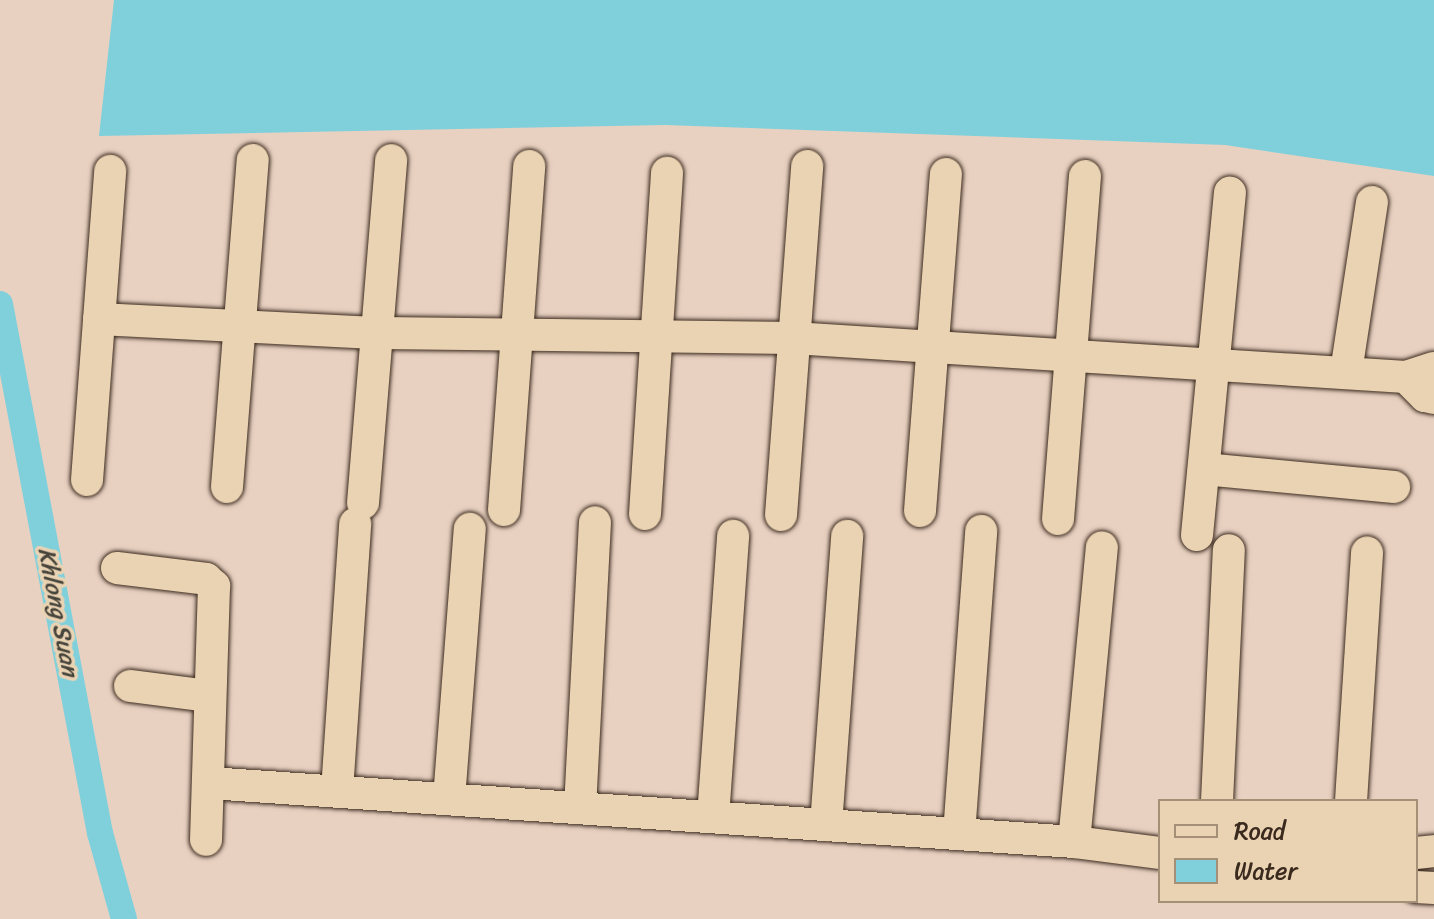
<!DOCTYPE html>
<html>
<head>
<meta charset="utf-8">
<style>
  body { margin:0 }
  #map { position:relative; width:1434px; height:919px; overflow:hidden; background:#e8d1c1; font-family:Sriracha,sans-serif }
  div>[style] { position:absolute }
  .water>* { inset:0; background:#80d0dc }
  .canal>* { height:26px; margin:-13px; padding:0 13px; transform-origin:13px; border-radius:13px; background:#80d0dc }
  .roads { filter:drop-shadow(0 0 2px #3b2a1e) drop-shadow(0 0 2px #3b2a1e) }
  .minor>* { height:32px; margin:-16px; padding:0 16px; transform-origin:16px; border-radius:16px; background:#ead3b3 }
  span { translate:-50% -50%; white-space:nowrap; text-align:center; line-height:1.15; -webkit-text-stroke:7px #ead3b3; paint-order:stroke }
  .water-label { font-size:24px; color:#45433a; font-style:italic }
  .legend { position:absolute; left:1158px; top:799px; width:260px; height:104px; box-sizing:border-box; background:#ead3b3; border:2px solid #a48f77; margin:0; padding:10px 14px; list-style:none; font-size:24px; color:#3b2a1e }
  .legend li { display:flex; align-items:center; gap:16px; height:40px }
  .legend b { width:40px; border:2px solid #a48f77 }
</style>
</head>
<body>
<div id="map">
  <div class="water">
    <i style="clip-path:polygon(114px 0,1434px 0,1434px 176px,1225px 145px,665px 125px,99px 136px)"></i>
  </div>
  <div class="canal">
    <i style="left:0;top:304px;width:538px;rotate:79.3deg"></i>
    <i style="left:100px;top:833px;width:89px;rotate:74.4deg"></i>
  </div>
  <div class="roads">
    <div class="minor">
      <i style="left:99px;top:319px;width:281px;rotate:2.9deg"></i>
      <i style="left:380px;top:333px;width:413px;rotate:0.7deg"></i>
      <i style="left:793px;top:338px;width:614px;rotate:3.64deg"></i>
      <i style="left:1406px;top:377px;width:29px;rotate:-18deg"></i>
      <i style="left:1346px;top:372px;width:172px;rotate:-81.3deg"></i>
      <i style="left:1406px;top:377px;width:27px;rotate:45deg"></i>
      <i style="left:1425px;top:396px;width:9px;rotate:13deg"></i>
      <i style="left:1204px;top:469px;width:191px;rotate:5.4deg"></i>
      <i style="left:87px;top:480px;width:310px;rotate:-85.7deg"></i>
      <i style="left:227px;top:487px;width:328px;rotate:-85.5deg"></i>
      <i style="left:363px;top:503px;width:344px;rotate:-85.3deg"></i>
      <i style="left:504px;top:510px;width:345px;rotate:-85.8deg"></i>
      <i style="left:920px;top:511px;width:338px;rotate:-85.6deg"></i>
      <i style="left:645px;top:514px;width:342px;rotate:-86.3deg"></i>
      <i style="left:781px;top:515px;width:350px;rotate:-85.7deg"></i>
      <i style="left:1058px;top:519px;width:344px;rotate:-85.5deg"></i>
      <i style="left:1197px;top:535px;width:344px;rotate:-84.5deg"></i>
      <i style="left:117px;top:568px;width:90px;rotate:7deg"></i>
      <i style="left:206px;top:579px;width:11px;rotate:41deg"></i>
      <i style="left:214px;top:586px;width:254px;rotate:91.8deg"></i>
      <i style="left:130px;top:686px;width:80px;rotate:7.2deg"></i>
      <i style="left:209px;top:783px;width:867px;rotate:3.9deg"></i>
      <i style="left:1074px;top:842px;width:87px;rotate:7.3deg"></i>
      <i style="left:337px;top:791px;width:268px;rotate:-86.1deg"></i>
      <i style="left:449px;top:799px;width:271px;rotate:-85.6deg"></i>
      <i style="left:1217px;top:801px;width:251px;rotate:-87.3deg"></i>
      <i style="left:1351px;top:801px;width:249px;rotate:-86.3deg"></i>
      <i style="left:580px;top:808px;width:286px;rotate:-87deg"></i>
      <i style="left:713px;top:817px;width:282px;rotate:-85.9deg"></i>
      <i style="left:826px;top:825px;width:290px;rotate:-85.8deg"></i>
      <i style="left:959px;top:834px;width:304px;rotate:-85.8deg"></i>
      <i style="left:1074px;top:842px;width:296px;rotate:-84.6deg"></i>
      <i style="left:1416px;top:853px;width:18px;rotate:-6deg"></i>
      <i style="left:1416px;top:887px;width:18px;rotate:3deg"></i>
    </div>
  </div>
  <div class="water-label">
    <span style="left:58px;top:612px;rotate:79deg">Khlong Suan</span>
  </div>
  <ul class="legend">
  <li><b style="height:10px;background:#ead3b3"></b>Road</li>
  <li><b style="height:22px;background:#80d0dc"></b>Water</li>
  </ul>
</div>
</body>
</html>
